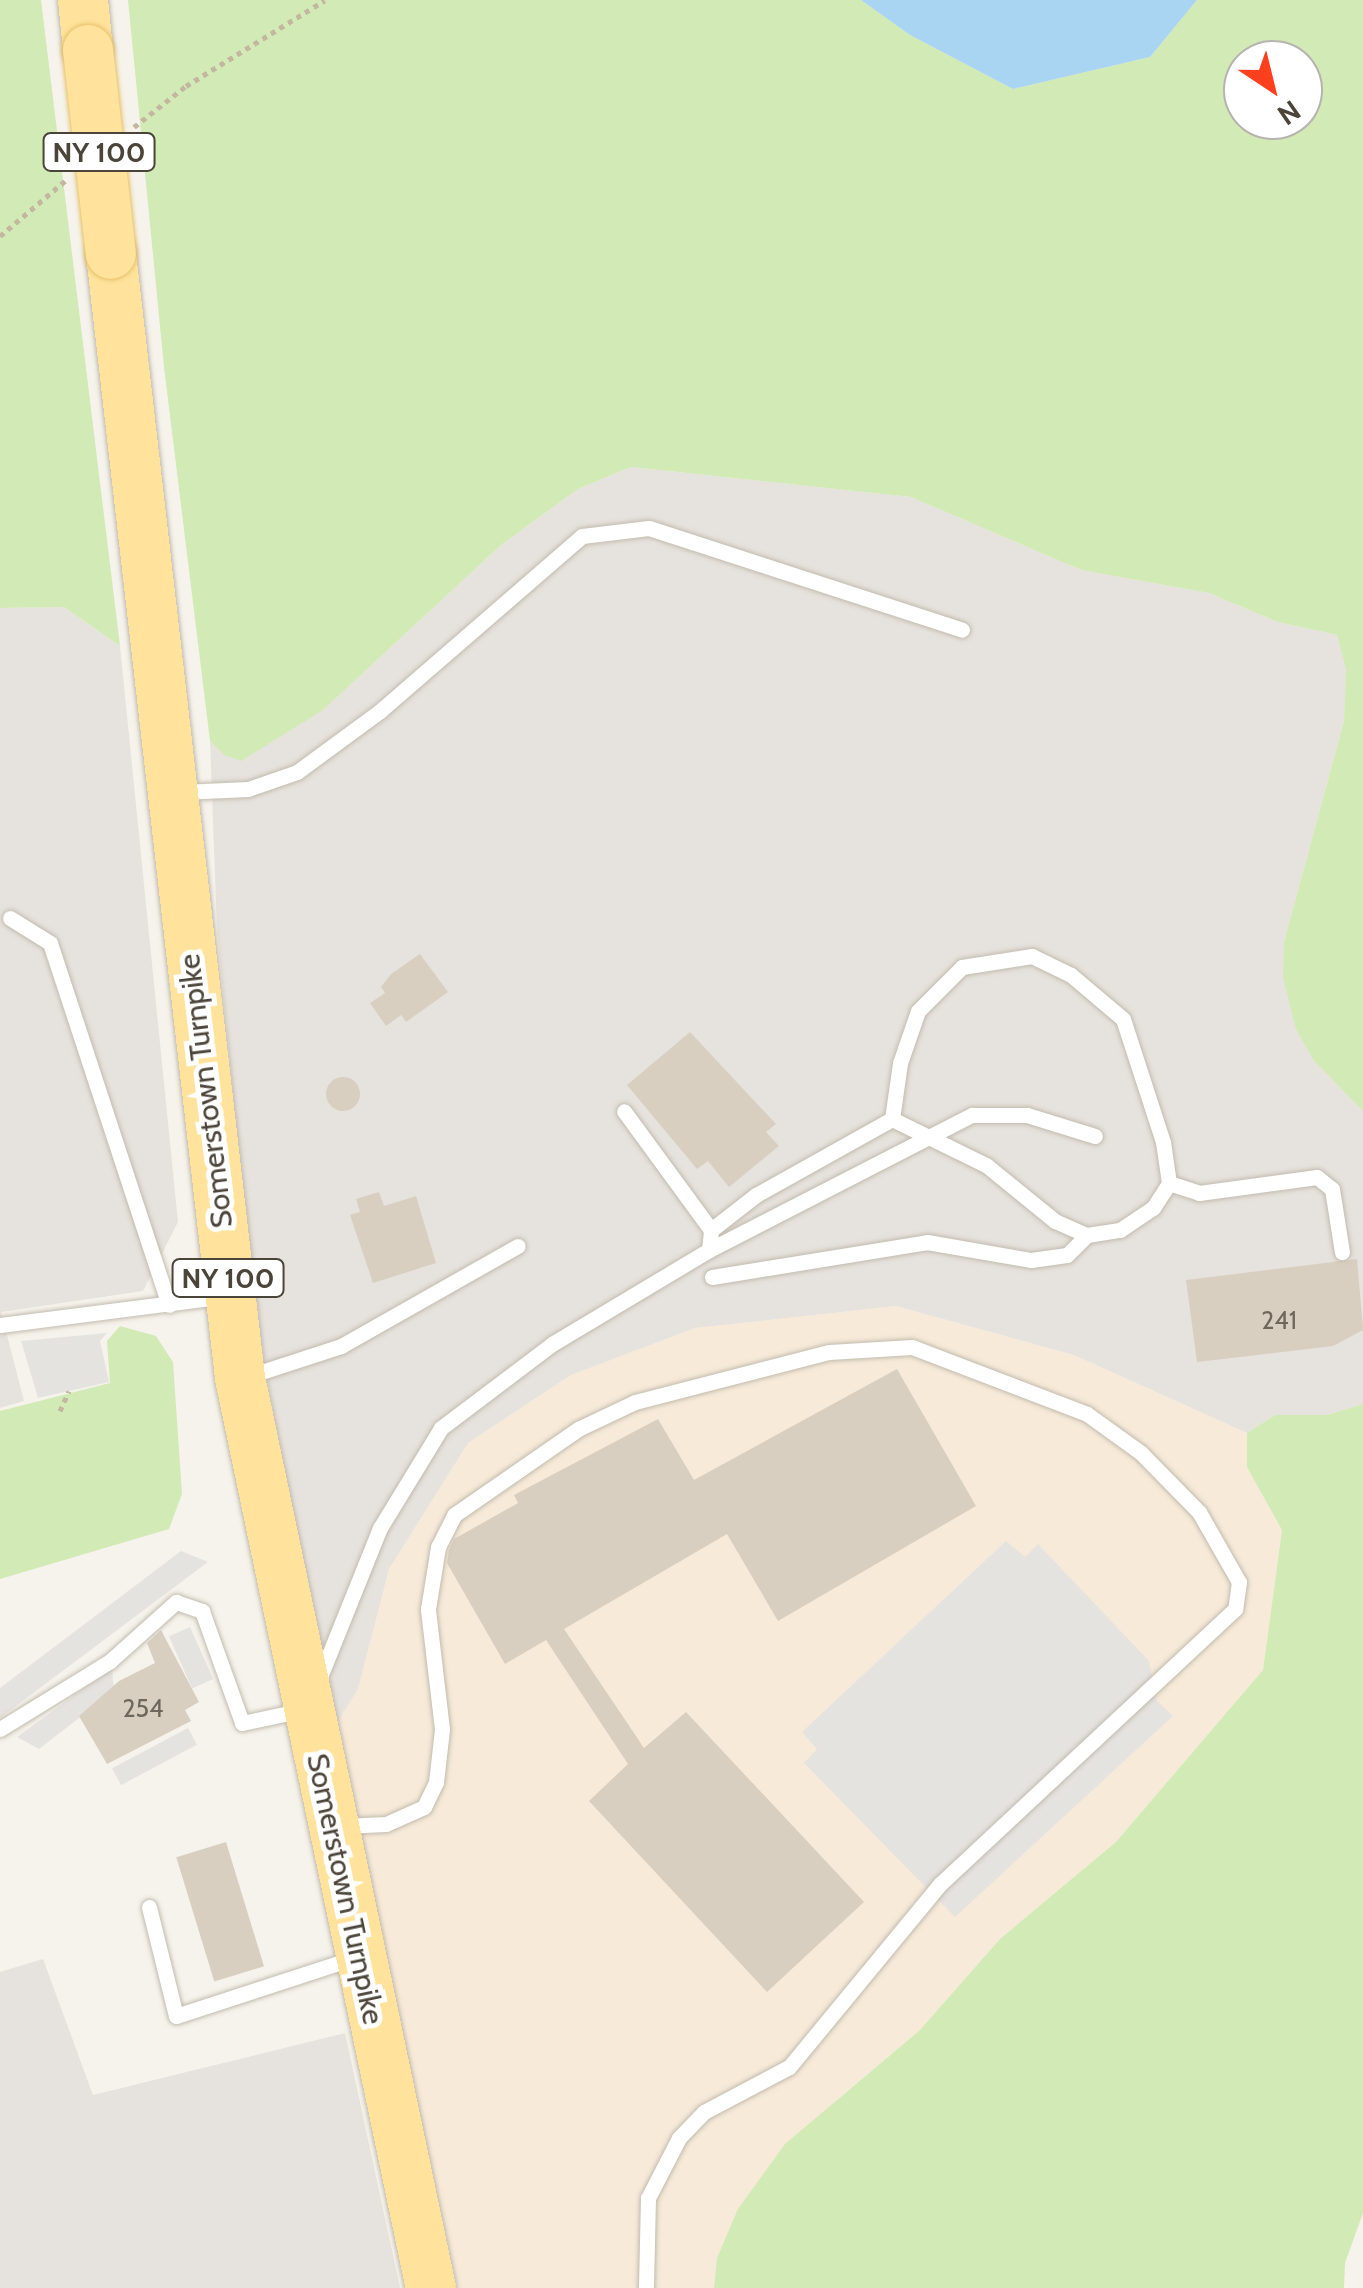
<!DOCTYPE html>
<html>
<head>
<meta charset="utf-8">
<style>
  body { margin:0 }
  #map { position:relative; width:1363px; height:2288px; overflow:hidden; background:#f6f3ec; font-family:Cabin,sans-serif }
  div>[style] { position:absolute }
  .commercial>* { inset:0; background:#f7ead8 }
  .industrial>* { inset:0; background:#e6e2dd }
  .green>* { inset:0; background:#d2eab5 }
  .parking>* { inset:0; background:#e5e3e0; transform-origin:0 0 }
  .water>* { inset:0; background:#a9d4f2 }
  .building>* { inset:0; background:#d8cfc1; transform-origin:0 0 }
  .round { border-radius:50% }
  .path>* { height:5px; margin-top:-2.5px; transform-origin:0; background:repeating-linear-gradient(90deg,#c4b79f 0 5px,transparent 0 10px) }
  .roads { filter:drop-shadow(0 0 2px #c2bbae) drop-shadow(0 0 2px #c2bbae) }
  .lane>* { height:15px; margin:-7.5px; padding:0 7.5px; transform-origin:7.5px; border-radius:7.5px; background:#fff }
  .primary>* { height:50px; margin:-25px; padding:0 25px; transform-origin:25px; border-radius:25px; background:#ffe39c }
  .bridges { filter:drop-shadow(0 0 2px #e6c16a) drop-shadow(0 0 2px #e6c16a) }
  .primary-bridge>* { height:50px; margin:-25px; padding:0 25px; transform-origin:25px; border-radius:25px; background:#ffe39c }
  span { translate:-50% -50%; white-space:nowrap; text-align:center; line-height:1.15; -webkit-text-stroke:10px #fff; paint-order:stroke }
  .number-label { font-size:25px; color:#6e675b }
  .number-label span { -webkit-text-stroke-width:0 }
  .shield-label span { padding:2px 8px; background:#fff; border:2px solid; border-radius:8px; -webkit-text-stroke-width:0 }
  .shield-label { font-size:28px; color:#4b4439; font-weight:700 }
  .street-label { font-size:30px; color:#4b4439 }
  .north { position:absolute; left:1223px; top:40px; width:100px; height:100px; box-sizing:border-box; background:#fff; border:2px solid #b7b4b0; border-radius:50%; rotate:145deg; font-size:28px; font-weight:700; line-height:40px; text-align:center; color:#4b4439 }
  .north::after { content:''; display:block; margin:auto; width:35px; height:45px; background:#fc3f1d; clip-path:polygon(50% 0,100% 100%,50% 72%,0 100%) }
</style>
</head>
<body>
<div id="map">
  <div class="commercial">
    <i style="clip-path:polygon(896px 1306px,1074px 1355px,1247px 1433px,1247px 1467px,1282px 1530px,1263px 1670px,1116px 1842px,1000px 1939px,920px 2030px,840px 2097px,717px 2258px,714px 2288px,458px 2288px,332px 1731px,358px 1689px,389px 1569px,468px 1443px,571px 1375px,695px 1328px)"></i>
  </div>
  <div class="industrial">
    <i style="clip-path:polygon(631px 467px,911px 497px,1081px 570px,1209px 593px,1278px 622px,1337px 635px,1346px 670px,1344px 721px,1284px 942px,1313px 1060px,1363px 1111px,1363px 1404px,1327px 1415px,1275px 1415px,1247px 1433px,1074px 1355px,896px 1306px,695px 1328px,571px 1375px,468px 1443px,389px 1569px,358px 1689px,332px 1731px,254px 1307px,217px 930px,210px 741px,224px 755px,323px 710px,501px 545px,578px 489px)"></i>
    <i style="clip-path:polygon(64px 607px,120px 646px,178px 1222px,143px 1291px,1px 1312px,24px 1401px,0 1408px,0 608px)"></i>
    <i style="clip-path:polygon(43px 1959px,93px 2095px,345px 2033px,400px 2288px,0 2288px,0 1972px)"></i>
  </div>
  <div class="green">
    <i style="clip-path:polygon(0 0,41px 0,120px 646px,64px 607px,0 608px)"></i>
    <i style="clip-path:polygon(evenodd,128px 0,861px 0,910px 35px,1013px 89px,1150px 57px,1197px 0,1363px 0,1363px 1111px,1314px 1061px,1296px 1029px,1283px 977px,1284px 942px,1344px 721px,1346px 670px,1337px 635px,1278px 622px,1209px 593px,1081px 570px,911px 497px,631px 467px,578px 489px,501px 545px,323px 710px,241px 761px,224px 755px,210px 741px,164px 367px,128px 0,1243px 60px,1303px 60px,1303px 120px,1243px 120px,1243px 60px)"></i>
    <i style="clip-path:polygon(120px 1326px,156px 1336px,173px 1362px,182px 1494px,169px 1529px,0 1579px,0 1411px,110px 1383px,107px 1341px)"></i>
    <i style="clip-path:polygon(1363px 1404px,1363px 2213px,1345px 2263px,1344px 2288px,714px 2288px,717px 2258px,738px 2209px,785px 2144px,920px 2030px,1000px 1939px,1116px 1842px,1263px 1670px,1282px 1530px,1247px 1467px,1247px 1433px,1275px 1415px,1327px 1415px)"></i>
  </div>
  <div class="parking">
    <i style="clip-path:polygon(107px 1333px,100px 1341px,109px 1382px,38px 1398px,21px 1341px)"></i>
    <i style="clip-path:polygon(1006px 1541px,1025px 1557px,1038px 1544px,1149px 1661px,1157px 1701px,1173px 1716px,955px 1917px,804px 1763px,817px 1749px,802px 1732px)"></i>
    <i style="clip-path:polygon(181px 1551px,208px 1562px,0 1718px,0 1688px)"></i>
    <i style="left:190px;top:1627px;width:57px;height:23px;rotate:66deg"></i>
    <i style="clip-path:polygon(112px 1668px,114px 1691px,39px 1749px,17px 1737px)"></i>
    <i style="left:188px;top:1728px;width:19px;height:86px;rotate:62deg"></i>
  </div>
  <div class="water">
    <i style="clip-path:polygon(861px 0,1197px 0,1150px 57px,1013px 89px,910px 35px)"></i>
  </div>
  <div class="building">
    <i style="clip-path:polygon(420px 954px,448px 992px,406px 1022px,401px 1015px,386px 1026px,370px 1003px,385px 993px,381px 987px,391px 974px)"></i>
    <i style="clip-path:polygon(690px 1032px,776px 1124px,766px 1132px,779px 1146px,729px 1187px,708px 1161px,697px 1169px,627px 1085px)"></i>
    <i class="round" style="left:326px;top:1077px;width:34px;height:34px"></i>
    <i style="clip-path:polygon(379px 1192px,384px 1206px,416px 1196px,436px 1263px,373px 1283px,350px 1215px,360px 1212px,356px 1199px)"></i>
    <i style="clip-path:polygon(1357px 1259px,1363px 1330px,1333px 1346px,1197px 1362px,1186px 1280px)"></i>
    <i style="clip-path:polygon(897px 1369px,976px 1506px,778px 1621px,727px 1534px,564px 1629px,644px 1748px,686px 1712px,864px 1902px,767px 1992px,589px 1801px,628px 1764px,546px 1640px,505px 1664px,447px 1563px,449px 1550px,454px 1539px,518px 1503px,514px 1495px,658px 1419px,694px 1480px)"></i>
    <i style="clip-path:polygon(161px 1630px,199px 1702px,185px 1710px,191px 1721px,107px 1764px,79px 1716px,119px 1681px,155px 1663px,147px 1643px)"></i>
    <i style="left:226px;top:1842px;width:130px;height:52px;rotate:73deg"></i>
  </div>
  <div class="path">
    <i style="left:134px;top:127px;width:66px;rotate:-38.3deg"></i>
    <i style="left:186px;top:86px;width:163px;rotate:-31.7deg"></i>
    <i style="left:0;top:236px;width:87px;rotate:-40.3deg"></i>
    <i style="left:60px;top:1411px;width:22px;rotate:-66deg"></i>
  </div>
  <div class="roads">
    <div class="lane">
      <i style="left:181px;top:792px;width:67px;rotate:-2.6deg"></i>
      <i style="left:248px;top:789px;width:52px;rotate:-19.1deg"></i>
      <i style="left:297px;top:772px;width:103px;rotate:-36.3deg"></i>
      <i style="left:380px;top:711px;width:267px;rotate:-40.9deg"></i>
      <i style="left:582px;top:536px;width:67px;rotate:-6.8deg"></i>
      <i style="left:649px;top:528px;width:329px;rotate:18deg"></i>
      <i style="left:10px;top:918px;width:47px;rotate:32deg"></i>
      <i style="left:50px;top:943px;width:381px;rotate:71.8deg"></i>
      <i style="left:1169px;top:1183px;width:32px;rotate:18deg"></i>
      <i style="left:1199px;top:1193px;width:119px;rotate:-7.7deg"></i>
      <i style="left:1317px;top:1177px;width:19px;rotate:39deg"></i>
      <i style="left:1332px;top:1189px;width:64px;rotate:81deg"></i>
      <i style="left:711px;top:1230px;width:57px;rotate:-37.9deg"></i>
      <i style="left:756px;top:1195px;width:156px;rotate:-29.2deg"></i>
      <i style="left:892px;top:1119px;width:105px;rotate:26.1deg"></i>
      <i style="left:986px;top:1165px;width:89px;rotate:39.1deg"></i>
      <i style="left:1055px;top:1221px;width:35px;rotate:24deg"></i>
      <i style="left:1087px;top:1235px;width:33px;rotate:-9deg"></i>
      <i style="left:1120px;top:1230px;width:40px;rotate:-34deg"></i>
      <i style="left:1153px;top:1208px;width:30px;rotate:-57deg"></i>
      <i style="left:1169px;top:1183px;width:41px;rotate:-98.3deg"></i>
      <i style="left:1163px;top:1142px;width:129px;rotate:-108deg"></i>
      <i style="left:1123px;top:1019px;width:68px;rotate:-139.8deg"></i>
      <i style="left:1071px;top:975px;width:43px;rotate:-154deg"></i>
      <i style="left:1032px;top:956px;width:71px;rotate:171.1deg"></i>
      <i style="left:962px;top:967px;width:62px;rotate:135deg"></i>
      <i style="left:918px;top:1011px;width:55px;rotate:109.1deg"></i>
      <i style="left:900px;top:1063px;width:57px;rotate:98.1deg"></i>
      <i style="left:709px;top:1250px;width:296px;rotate:-27.2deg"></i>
      <i style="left:972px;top:1115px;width:55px"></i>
      <i style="left:1027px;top:1115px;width:71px;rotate:17.2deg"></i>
      <i style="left:712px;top:1277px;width:218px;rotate:-9.2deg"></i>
      <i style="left:927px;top:1242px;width:106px;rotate:9.8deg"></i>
      <i style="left:1031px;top:1260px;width:36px;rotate:-8deg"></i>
      <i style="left:1067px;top:1255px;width:28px;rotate:-45deg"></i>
      <i style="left:0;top:1325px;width:228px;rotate:-7.3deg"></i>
      <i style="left:249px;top:1376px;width:97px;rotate:-18.1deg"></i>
      <i style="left:341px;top:1346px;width:203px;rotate:-29.5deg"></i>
      <i style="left:318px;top:1682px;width:166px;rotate:-68.1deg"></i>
      <i style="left:380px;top:1528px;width:117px;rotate:-58.6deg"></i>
      <i style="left:441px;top:1428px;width:139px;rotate:-37.1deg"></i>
      <i style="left:552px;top:1344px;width:183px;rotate:-30.9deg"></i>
      <i style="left:709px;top:1250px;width:20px;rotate:-84deg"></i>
      <i style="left:711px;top:1230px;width:147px;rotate:-126.2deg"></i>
      <i style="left:0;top:1729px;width:129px;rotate:-31.7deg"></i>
      <i style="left:110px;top:1661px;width:89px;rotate:-41.8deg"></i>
      <i style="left:176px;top:1602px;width:28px;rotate:19deg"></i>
      <i style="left:202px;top:1611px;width:119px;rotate:70.3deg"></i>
      <i style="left:242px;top:1723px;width:62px;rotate:-12deg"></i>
      <i style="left:342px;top:1826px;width:44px;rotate:-2.6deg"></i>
      <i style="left:386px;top:1824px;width:42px;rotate:-24.1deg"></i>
      <i style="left:424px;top:1807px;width:28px;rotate:-64deg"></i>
      <i style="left:436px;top:1782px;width:53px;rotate:-83.5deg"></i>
      <i style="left:442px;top:1729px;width:121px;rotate:-96.7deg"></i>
      <i style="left:428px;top:1609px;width:63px;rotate:-80.8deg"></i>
      <i style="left:438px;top:1547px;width:36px;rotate:-63deg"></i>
      <i style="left:454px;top:1515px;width:151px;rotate:-34.7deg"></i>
      <i style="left:578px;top:1429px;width:63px;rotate:-25.3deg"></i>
      <i style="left:635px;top:1402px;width:200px;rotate:-14.5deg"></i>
      <i style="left:829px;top:1352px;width:83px;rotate:-3.4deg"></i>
      <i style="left:912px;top:1347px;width:187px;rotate:20.9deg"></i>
      <i style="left:1087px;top:1414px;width:67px;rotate:35.8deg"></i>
      <i style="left:1141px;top:1453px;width:83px;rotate:45.5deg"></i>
      <i style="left:1199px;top:1512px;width:81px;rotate:60.3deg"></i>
      <i style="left:1239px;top:1582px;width:27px;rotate:98deg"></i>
      <i style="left:1235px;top:1609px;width:403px;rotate:137deg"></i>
      <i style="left:940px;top:1884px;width:237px;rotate:129.5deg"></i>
      <i style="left:789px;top:2067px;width:96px;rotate:152.1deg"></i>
      <i style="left:704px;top:2112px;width:36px;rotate:134deg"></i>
      <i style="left:679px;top:2138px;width:68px;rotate:117.3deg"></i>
      <i style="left:648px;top:2198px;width:90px;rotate:91.3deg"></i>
      <i style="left:149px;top:1907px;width:112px;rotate:76.1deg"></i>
      <i style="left:176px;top:2016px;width:189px;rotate:-18.1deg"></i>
    </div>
    <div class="primary">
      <i style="left:83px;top:0;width:50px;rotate:84.3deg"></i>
      <i style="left:111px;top:254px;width:1131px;rotate:83.45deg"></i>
      <i style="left:240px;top:1378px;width:930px;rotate:78.15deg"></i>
    </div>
  </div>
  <div class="bridges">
    <div class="primary-bridge">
      <i style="left:88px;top:50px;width:205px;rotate:83.6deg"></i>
    </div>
  </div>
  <div class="number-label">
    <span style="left:1279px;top:1320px">241</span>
    <span style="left:143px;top:1708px">254</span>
  </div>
  <div class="shield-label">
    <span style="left:99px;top:152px">NY 100</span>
    <span style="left:228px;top:1278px">NY 100</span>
  </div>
  <div class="street-label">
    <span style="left:206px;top:1091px;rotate:-97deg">Somerstown Turnpike</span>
    <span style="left:345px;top:1889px;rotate:78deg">Somerstown Turnpike</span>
  </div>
  <div class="north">N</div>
</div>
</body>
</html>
